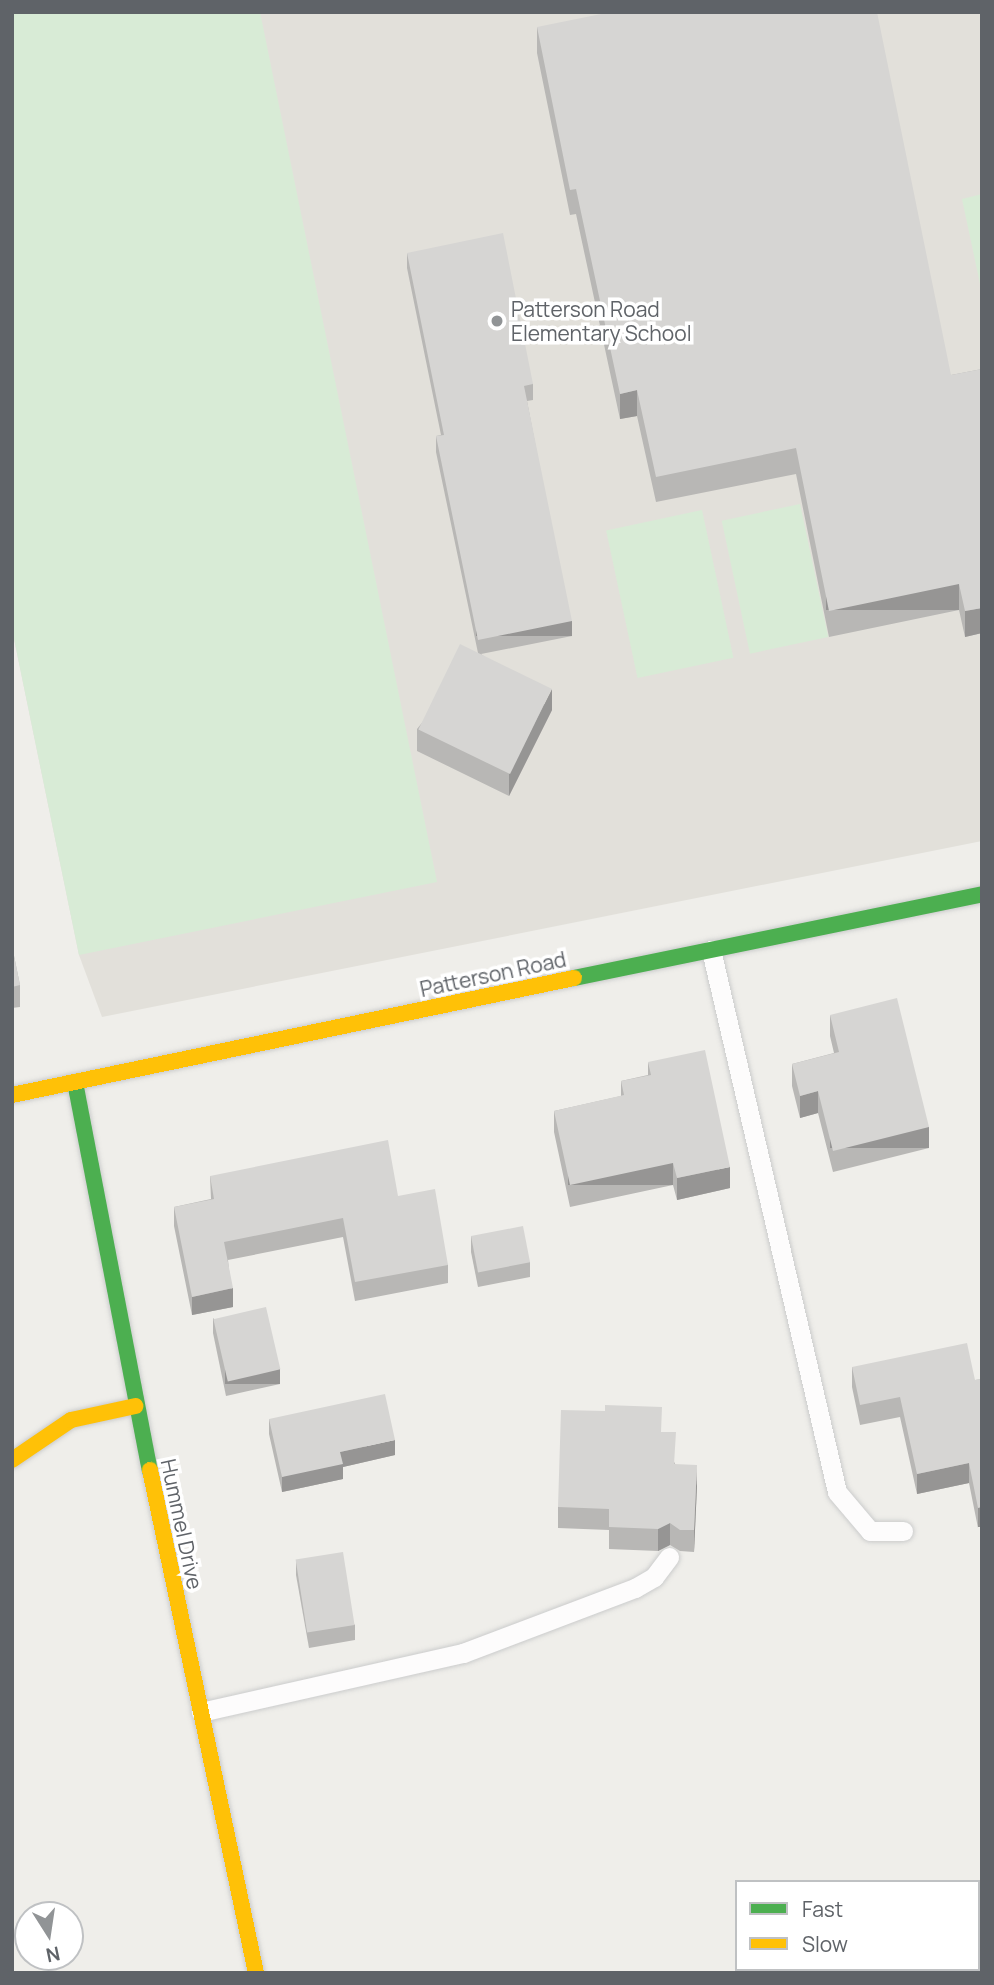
<!DOCTYPE html>
<html>
<head>
<meta charset="utf-8">
<style>
  body { margin:0 }
  #map { position:relative; width:994px; height:1985px; overflow:hidden; background:#efeeea; font-family:Manrope,sans-serif }
  div>[style] { position:absolute }
  .education>* { inset:0; background:#e2e0da }
  .green>* { inset:0; background:#d8ebd6; transform-origin:0 0 }
  .roads { filter:drop-shadow(0 0 2px #cbcccc) drop-shadow(0 0 2px #cbcccc) }
  .lane>* { height:19px; margin:-9.5px; padding:0 9.5px; transform-origin:9.5px; border-radius:9.5px; background:#fdfcfc }
  .fast>* { height:16px; margin:-8px; padding:0 8px; transform-origin:8px; border-radius:8px; background:#4caf50 }
  .slow>* { height:16px; margin:-8px; padding:0 8px; transform-origin:8px; border-radius:8px; background:#ffc107 }
  .wall>* { inset:0; background:#b8b7b5 }
  .shaded-wall>* { inset:0; background:#969594; transform-origin:0 0 }
  .building>* { inset:0; background:#d6d5d3; transform-origin:0 0 }
  .dots>* { width:19px; height:19px; translate:-50% -50%; box-sizing:border-box; border:4px solid #fff; border-radius:50% }
  span { translate:-50% -50%; white-space:nowrap; text-align:center; line-height:1.15; -webkit-text-stroke:7px #fff; paint-order:stroke }
  .poi-label { font-size:21px; color:#5f6368 }
  .left { translate:0 -50%; text-align:left }
  .street-label { font-size:21px; color:#5f6368 }
  .frame { position:absolute; inset:0; border:14px solid #5f6368; pointer-events:none }
  .legend { position:absolute; left:735px; top:1880px; width:245px; height:91px; box-sizing:border-box; background:#fff; border:2px solid #bfc1c3; margin:0; padding:9px 12px; list-style:none; font-size:21px; color:#5f6368 }
  .legend li { display:flex; align-items:center; gap:14px; height:35px }
  .legend b { width:35px; border:2px solid #bfc1c3 }
  .north { position:absolute; left:14px; top:1901px; width:70px; height:70px; box-sizing:border-box; background:#fff; border:2px solid #bfc1c3; border-radius:50%; rotate:168deg; font-size:19px; font-weight:700; line-height:28px; text-align:center; color:#5f6368 }
  .north::after { content:''; display:block; margin:auto; width:24px; height:32px; background:#919496; clip-path:polygon(50% 0,100% 100%,50% 72%,0 100%) }
</style>
</head>
<body>
<div id="map">
  <div class="education">
    <i style="clip-path:polygon(12px 12px,982px 12px,982px 841px,102px 1017px,79px 955px,12px 629px)"></i>
  </div>
  <div class="green">
    <i style="clip-path:polygon(12px 12px,260px 12px,437px 882px,79px 955px,12px 629px)"></i>
    <i style="clip-path:polygon(982px 194px,982px 293px,962px 199px)"></i>
    <i style="left:800px;top:504px;width:136px;height:80px;rotate:78deg"></i>
    <i style="left:702px;top:510px;width:151px;height:98px;rotate:78deg"></i>
  </div>
  <div class="roads">
    <div class="lane">
      <i style="left:711px;top:950px;width:556px;rotate:76.91deg"></i>
      <i style="left:837px;top:1492px;width:51px;rotate:49.8deg"></i>
      <i style="left:870px;top:1531px;width:33px"></i>
      <i style="left:201px;top:1712px;width:269px;rotate:-12.7deg"></i>
      <i style="left:463px;top:1653px;width:184px;rotate:-20.7deg"></i>
      <i style="left:635px;top:1588px;width:22px;rotate:-30deg"></i>
      <i style="left:654px;top:1577px;width:25px;rotate:-53deg"></i>
    </div>
    <div class="fast">
      <i style="left:574px;top:978px;width:417px;rotate:-11.6deg"></i>
      <i style="left:75px;top:1082px;width:395px;rotate:79.1deg"></i>
    </div>
    <div class="slow">
      <i style="left:12px;top:1095px;width:574px;rotate:-11.76deg"></i>
      <i style="left:12px;top:1460px;width:71px;rotate:-34.1deg"></i>
      <i style="left:71px;top:1420px;width:66px;rotate:-12.2deg"></i>
      <i style="left:150px;top:1470px;width:514px;rotate:78.1deg"></i>
    </div>
  </div>
  <div class="wall">
    <i style="clip-path:polygon(537px 27px,951px 375px,982px 369px,982px 633px,965px 637px,959px 610px,829px 637px,796px 474px,656px 502px,637px 416px,620px 419px,576px 214px,570px 215px,537px 53px)"></i>
    <i style="clip-path:polygon(407px 253px,533px 384px,533px 400px,527px 401px,572px 636px,481px 654px,552px 710px,509px 796px,417px 751px,417px 729px,478px 653px,436px 452px,436px 436px,441px 435px,407px 268px)"></i>
    <i style="clip-path:polygon(12px 946px,20px 985px,20px 1007px,12px 1008px)"></i>
    <i style="clip-path:polygon(830px 1015px,929px 1148px,833px 1172px,818px 1113px,800px 1118px,792px 1086px,792px 1064px,834px 1053px,830px 1036px)"></i>
    <i style="clip-path:polygon(648px 1062px,730px 1188px,677px 1200px,673px 1185px,570px 1207px,554px 1132px,554px 1111px,621px 1096px,621px 1081px,648px 1075px)"></i>
    <i style="clip-path:polygon(210px 1176px,398px 1196px,448px 1265px,448px 1283px,355px 1301px,343px 1237px,228px 1260px,233px 1307px,192px 1315px,174px 1226px,174px 1207px,211px 1199px)"></i>
    <i style="clip-path:polygon(471px 1236px,530px 1262px,530px 1277px,478px 1287px,471px 1252px)"></i>
    <i style="clip-path:polygon(213px 1318px,280px 1384px,226px 1396px,213px 1333px)"></i>
    <i style="clip-path:polygon(852px 1367px,975px 1380px,982px 1379px,978px 1528px,969px 1483px,917px 1494px,900px 1417px,860px 1425px,852px 1387px)"></i>
    <i style="clip-path:polygon(269px 1419px,395px 1455px,343px 1467px,343px 1479px,282px 1492px,269px 1434px)"></i>
    <i style="clip-path:polygon(662px 1432px,675px 1464px,697px 1486px,694px 1552px,680px 1551px,670px 1545px,658px 1551px,609px 1549px,609px 1530px,558px 1528px,558px 1507px)"></i>
    <i style="clip-path:polygon(296px 1560px,355px 1625px,355px 1640px,309px 1648px,296px 1575px)"></i>
  </div>
  <div class="shaded-wall">
    <i style="clip-path:polygon(637px 390px,637px 416px,620px 419px,620px 394px)"></i>
    <i style="left:959px;top:584px;width:26px;height:133px;rotate:90deg"></i>
    <i style="clip-path:polygon(982px 608px,982px 633px,965px 637px,965px 611px)"></i>
    <i style="left:572px;top:621px;width:15px;height:96px;rotate:90deg"></i>
    <i style="clip-path:polygon(552px 689px,552px 710px,509px 796px,509px 774px)"></i>
    <i style="clip-path:polygon(818px 1091px,818px 1113px,800px 1118px,800px 1096px)"></i>
    <i style="left:929px;top:1127px;width:21px;height:99px;rotate:90deg"></i>
    <i style="left:673px;top:1163px;width:22px;height:105px;rotate:90deg"></i>
    <i style="clip-path:polygon(730px 1167px,730px 1188px,677px 1200px,677px 1178px)"></i>
    <i style="clip-path:polygon(233px 1288px,233px 1307px,192px 1315px,192px 1297px)"></i>
    <i style="left:280px;top:1369px;width:15px;height:55px;rotate:90deg"></i>
    <i style="clip-path:polygon(395px 1440px,395px 1455px,343px 1467px,343px 1479px,282px 1492px,282px 1477px,340px 1452px)"></i>
    <i style="clip-path:polygon(969px 1463px,969px 1483px,917px 1494px,917px 1474px)"></i>
    <i style="clip-path:polygon(697px 1465px,697px 1486px,694px 1552px,694px 1530px)"></i>
    <i style="left:982px;top:1507px;width:20px;height:4px;rotate:90deg"></i>
    <i style="clip-path:polygon(670px 1523px,670px 1545px,658px 1551px,658px 1529px)"></i>
  </div>
  <div class="building">
    <i style="clip-path:polygon(611px 12px,877px 12px,951px 375px,982px 369px,982px 608px,965px 611px,959px 584px,829px 611px,796px 448px,656px 477px,637px 390px,620px 394px,576px 189px,570px 190px,537px 27px)"></i>
    <i style="clip-path:polygon(503px 233px,533px 384px,524px 386px,572px 621px,478px 640px,436px 436px,444px 435px,407px 253px)"></i>
    <i style="left:460px;top:644px;width:102px;height:95px;rotate:26deg"></i>
    <i style="clip-path:polygon(12px 946px,20px 985px,12px 987px)"></i>
    <i style="clip-path:polygon(897px 998px,929px 1127px,833px 1151px,818px 1091px,800px 1096px,792px 1064px,839px 1052px,830px 1015px)"></i>
    <i style="clip-path:polygon(705px 1050px,730px 1167px,677px 1178px,673px 1163px,570px 1185px,554px 1111px,624px 1095px,621px 1081px,651px 1075px,648px 1062px)"></i>
    <i style="clip-path:polygon(388px 1140px,398px 1196px,435px 1189px,448px 1265px,355px 1282px,343px 1218px,224px 1242px,233px 1288px,192px 1297px,174px 1207px,214px 1199px,210px 1176px)"></i>
    <i style="left:523px;top:1226px;width:37px;height:53px;rotate:79deg"></i>
    <i style="left:266px;top:1307px;width:64px;height:54px;rotate:77deg"></i>
    <i style="clip-path:polygon(967px 1343px,975px 1380px,982px 1379px,982px 1507px,978px 1508px,969px 1463px,917px 1474px,900px 1397px,860px 1405px,852px 1367px)"></i>
    <i style="clip-path:polygon(385px 1394px,395px 1440px,340px 1452px,343px 1464px,282px 1477px,269px 1419px)"></i>
    <i style="clip-path:polygon(605px 1405px,662px 1407px,661px 1432px,676px 1432px,674px 1464px,697px 1465px,694px 1530px,680px 1530px,670px 1523px,658px 1529px,609px 1527px,609px 1509px,558px 1507px,561px 1410px,605px 1411px)"></i>
    <i style="left:343px;top:1552px;width:74px;height:48px;rotate:81deg"></i>
  </div>
  <div class="dots">
    <i style="left:497px;top:321px;background:#919496"></i>
  </div>
  <div class="poi-label">
    <span class="left" style="left:511px;top:321px">Patterson Road<br>Elementary School</span>
  </div>
  <div class="street-label">
    <span style="left:493px;top:974px;rotate:-12deg">Patterson Road</span>
    <span style="left:182px;top:1524px;rotate:78deg">Hummel Drive</span>
  </div>
  <div class="frame"></div>
  <ul class="legend">
  <li><b style="height:9px;background:#4caf50"></b>Fast</li>
  <li><b style="height:9px;background:#ffc107"></b>Slow</li>
  </ul>
  <div class="north">N</div>
</div>
</body>
</html>
